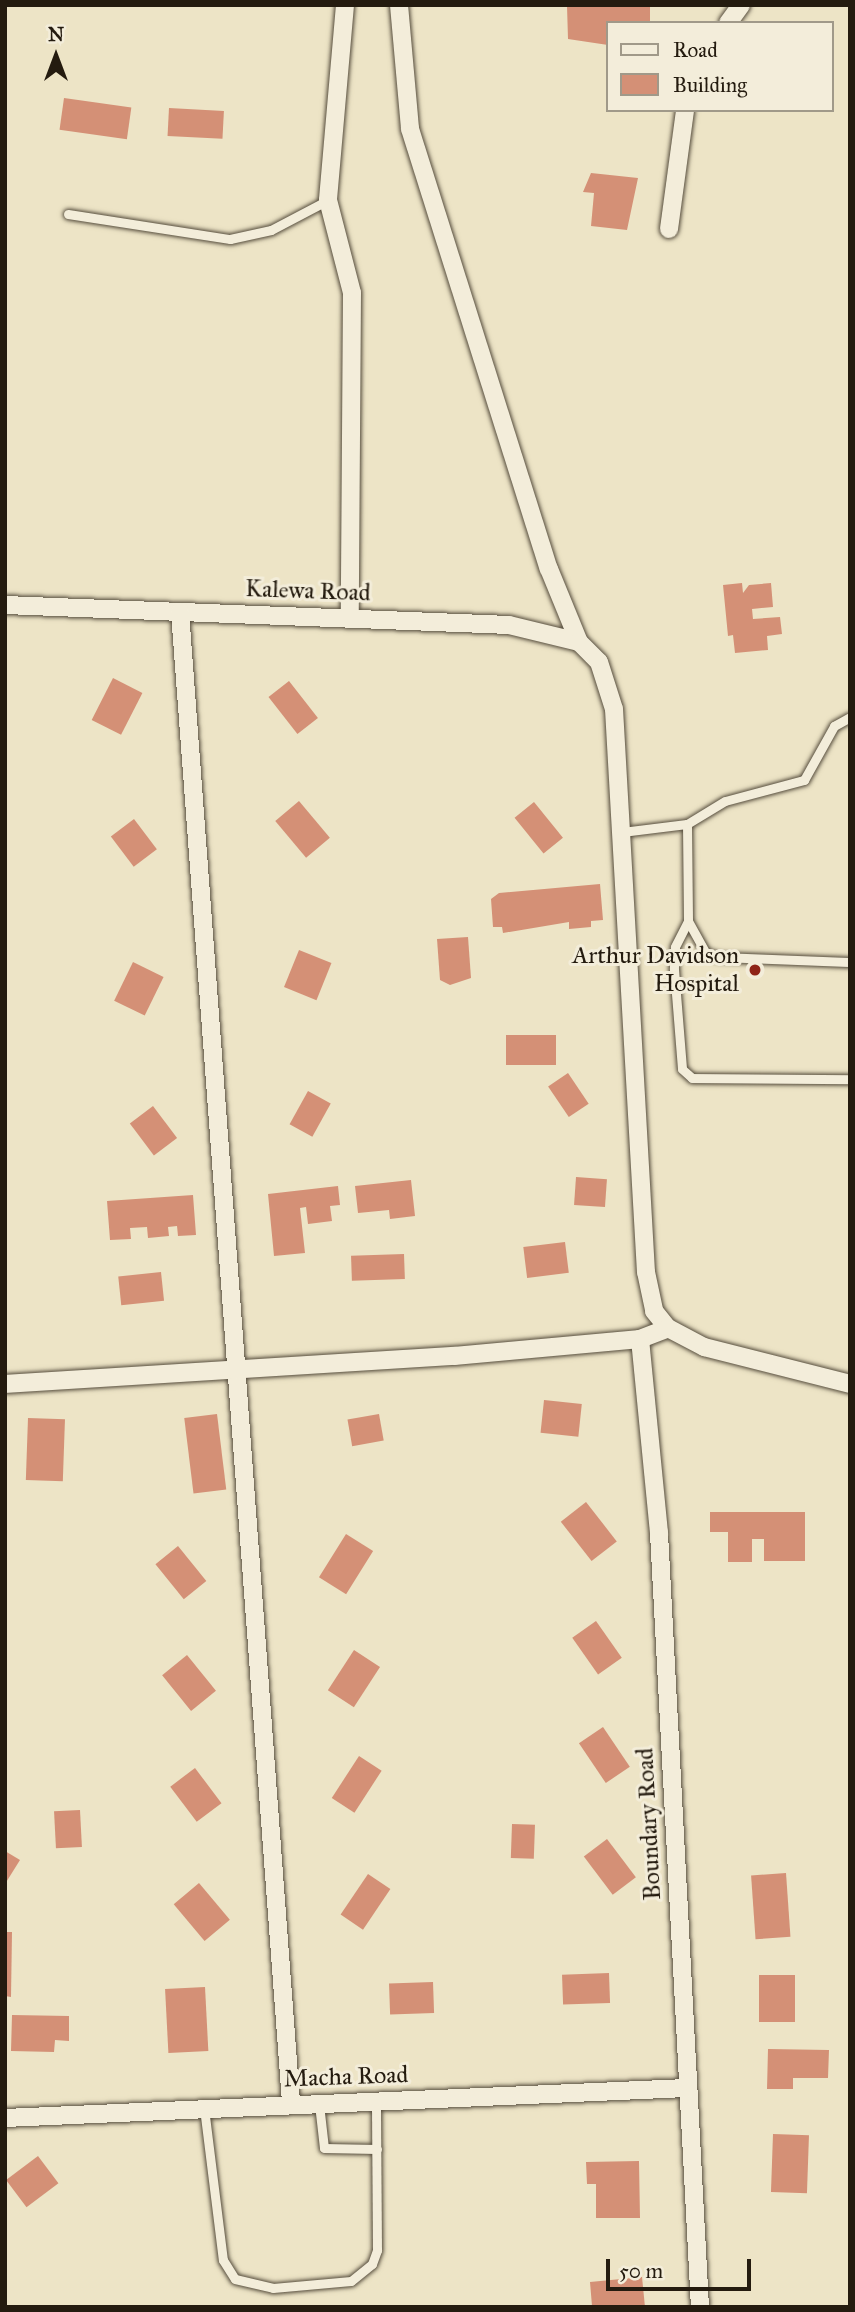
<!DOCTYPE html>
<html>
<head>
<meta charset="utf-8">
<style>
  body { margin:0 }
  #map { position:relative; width:855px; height:2312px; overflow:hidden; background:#ede4c6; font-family:"IM FELL Great Primer",serif }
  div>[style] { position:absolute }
  .building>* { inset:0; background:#d49076; transform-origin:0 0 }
  .roads { filter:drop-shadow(0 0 2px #564d3d) drop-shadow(0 0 2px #564d3d) }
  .service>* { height:9px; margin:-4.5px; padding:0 4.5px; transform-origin:4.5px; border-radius:4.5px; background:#f3edda }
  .minor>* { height:18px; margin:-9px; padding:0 9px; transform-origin:9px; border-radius:9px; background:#f3edda }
  .dots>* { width:19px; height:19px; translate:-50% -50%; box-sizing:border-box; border:4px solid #f3edda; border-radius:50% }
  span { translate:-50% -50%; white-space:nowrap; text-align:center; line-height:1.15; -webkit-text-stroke:6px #f3edda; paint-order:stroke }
  .street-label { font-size:24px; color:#241b0f }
  .poi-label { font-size:24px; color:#241b0f }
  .right { translate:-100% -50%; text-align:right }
  .frame { position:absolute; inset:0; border:7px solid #241b0f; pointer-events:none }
  .legend { position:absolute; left:606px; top:21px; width:228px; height:91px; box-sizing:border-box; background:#f3edda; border:2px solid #a09989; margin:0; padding:9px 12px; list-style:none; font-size:21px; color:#241b0f }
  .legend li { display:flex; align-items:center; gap:14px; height:35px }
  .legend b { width:35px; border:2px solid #a09989 }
  .north { position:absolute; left:21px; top:21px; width:70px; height:70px; -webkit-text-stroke:5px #f3edda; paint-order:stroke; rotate:0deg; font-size:19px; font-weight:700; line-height:28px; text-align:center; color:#241b0f }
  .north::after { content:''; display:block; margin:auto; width:24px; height:32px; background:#241b0f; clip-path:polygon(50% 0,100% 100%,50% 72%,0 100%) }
  .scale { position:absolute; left:606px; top:2259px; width:145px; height:32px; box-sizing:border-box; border:4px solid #241b0f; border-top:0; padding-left:9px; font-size:21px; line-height:24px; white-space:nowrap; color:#241b0f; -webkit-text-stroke:5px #f3edda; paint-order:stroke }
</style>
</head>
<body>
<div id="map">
  <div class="building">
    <i style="clip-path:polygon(650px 5px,650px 23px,608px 23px,608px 45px,568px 39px,567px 6px)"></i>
    <i style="left:64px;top:98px;width:68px;height:32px;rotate:8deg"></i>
    <i style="left:169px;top:108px;width:55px;height:28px;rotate:3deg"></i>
    <i style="clip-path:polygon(591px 173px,638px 178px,627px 230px,591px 226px,594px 193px,583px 192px)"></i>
    <i style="clip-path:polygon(742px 583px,743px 593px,749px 585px,771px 583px,773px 607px,752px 609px,753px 619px,780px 617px,782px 634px,767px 636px,768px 650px,735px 653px,733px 635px,728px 636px,723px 585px)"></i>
    <i style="left:113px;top:678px;width:33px;height:47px;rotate:27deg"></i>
    <i style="left:289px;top:681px;width:47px;height:26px;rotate:52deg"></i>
    <i style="left:299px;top:801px;width:48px;height:31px;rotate:50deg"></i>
    <i style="left:534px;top:802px;width:46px;height:25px;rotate:51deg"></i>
    <i style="left:134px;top:819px;width:38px;height:29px;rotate:53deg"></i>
    <i style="clip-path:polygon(600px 884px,603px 920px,591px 921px,591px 927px,569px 929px,569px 922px,503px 933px,502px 927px,493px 927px,491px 899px,499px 893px)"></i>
    <i style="clip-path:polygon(468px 937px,471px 978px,450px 985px,440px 980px,437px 939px)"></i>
    <i style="left:299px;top:950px;width:35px;height:40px;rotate:22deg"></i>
    <i style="left:133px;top:962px;width:34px;height:43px;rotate:26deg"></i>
    <i style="left:506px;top:1035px;width:50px;height:30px"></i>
    <i style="left:568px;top:1073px;width:37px;height:24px;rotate:56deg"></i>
    <i style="left:308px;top:1091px;width:26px;height:38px;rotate:29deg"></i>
    <i style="left:153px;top:1106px;width:40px;height:29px;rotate:53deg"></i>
    <i style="left:576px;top:1177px;width:31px;height:28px;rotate:4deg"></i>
    <i style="clip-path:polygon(411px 1180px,415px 1216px,390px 1219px,389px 1210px,358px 1213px,355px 1186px)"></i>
    <i style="clip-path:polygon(338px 1186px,340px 1205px,330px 1206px,332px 1221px,308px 1224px,306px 1207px,300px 1208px,305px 1253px,274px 1256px,268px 1194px)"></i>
    <i style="clip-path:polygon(193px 1195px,196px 1235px,178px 1236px,177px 1226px,168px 1227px,169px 1236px,148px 1238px,147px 1227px,130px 1228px,131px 1239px,110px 1240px,107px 1201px)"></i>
    <i style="left:565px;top:1242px;width:31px;height:42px;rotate:83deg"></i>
    <i style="left:404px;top:1254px;width:25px;height:53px;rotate:88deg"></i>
    <i style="left:161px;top:1272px;width:29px;height:43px;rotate:84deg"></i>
    <i style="left:544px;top:1400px;width:38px;height:33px;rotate:6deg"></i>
    <i style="left:217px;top:1414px;width:76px;height:33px;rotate:83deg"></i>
    <i style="left:379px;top:1414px;width:27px;height:32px;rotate:80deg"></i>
    <i style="left:28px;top:1418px;width:37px;height:62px;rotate:2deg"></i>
    <i style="left:586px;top:1502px;width:50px;height:32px;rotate:52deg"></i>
    <i style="clip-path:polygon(710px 1512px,805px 1512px,805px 1561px,764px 1561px,764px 1539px,752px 1539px,752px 1562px,728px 1562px,728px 1532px,710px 1532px)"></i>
    <i style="left:346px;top:1534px;width:32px;height:51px;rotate:32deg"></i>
    <i style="left:178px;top:1546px;width:45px;height:29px;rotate:51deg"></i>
    <i style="left:596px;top:1621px;width:45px;height:29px;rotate:55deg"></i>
    <i style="left:354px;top:1650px;width:31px;height:48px;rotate:33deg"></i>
    <i style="left:187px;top:1655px;width:46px;height:32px;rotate:51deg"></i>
    <i style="left:603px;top:1727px;width:48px;height:29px;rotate:56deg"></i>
    <i style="left:359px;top:1756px;width:27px;height:50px;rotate:33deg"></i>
    <i style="left:195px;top:1768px;width:44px;height:31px;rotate:53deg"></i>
    <i style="left:80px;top:1810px;width:37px;height:26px;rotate:87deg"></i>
    <i style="left:512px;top:1824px;width:23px;height:34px;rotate:2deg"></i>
    <i style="left:607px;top:1839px;width:48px;height:29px;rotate:53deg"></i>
    <i style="clip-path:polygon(5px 1851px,20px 1860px,5px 1884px)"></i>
    <i style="left:786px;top:1873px;width:64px;height:35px;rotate:86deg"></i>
    <i style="left:368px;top:1874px;width:27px;height:49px;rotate:34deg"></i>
    <i style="left:199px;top:1883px;width:48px;height:33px;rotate:50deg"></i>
    <i style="clip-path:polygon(5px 1932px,12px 1932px,11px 1997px,5px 1996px)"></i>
    <i style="left:609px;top:1973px;width:30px;height:47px;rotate:88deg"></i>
    <i style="left:759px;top:1975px;width:36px;height:47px"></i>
    <i style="left:433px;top:1982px;width:31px;height:44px;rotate:88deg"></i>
    <i style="left:205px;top:1987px;width:64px;height:40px;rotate:87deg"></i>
    <i style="clip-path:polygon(12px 2015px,69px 2016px,69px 2041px,55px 2040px,54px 2052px,11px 2051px)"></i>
    <i style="clip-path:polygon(768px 2049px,829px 2050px,828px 2078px,793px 2078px,793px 2089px,767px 2089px)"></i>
    <i style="left:773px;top:2134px;width:36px;height:58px;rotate:2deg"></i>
    <i style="left:38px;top:2156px;width:34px;height:40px;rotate:53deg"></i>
    <i style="clip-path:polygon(639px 2161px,640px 2218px,596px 2218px,596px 2184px,587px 2184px,586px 2162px)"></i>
    <i style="clip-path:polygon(642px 2277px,645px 2307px,592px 2306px,590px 2282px)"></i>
  </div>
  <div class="roads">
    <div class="service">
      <i style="left:68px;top:214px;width:164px;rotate:8.8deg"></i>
      <i style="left:230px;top:239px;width:42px;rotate:-12.4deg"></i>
      <i style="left:271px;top:230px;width:64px;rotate:-27.8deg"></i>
      <i style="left:687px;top:824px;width:97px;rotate:89.4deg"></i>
      <i style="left:688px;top:921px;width:29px;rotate:117deg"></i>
      <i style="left:675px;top:947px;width:22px;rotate:93deg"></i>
      <i style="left:674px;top:969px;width:100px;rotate:85.4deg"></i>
      <i style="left:682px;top:1069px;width:13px;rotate:42deg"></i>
      <i style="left:692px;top:1078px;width:158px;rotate:0.4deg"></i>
      <i style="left:622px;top:832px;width:65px;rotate:-7deg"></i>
      <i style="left:687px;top:824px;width:44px;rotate:-31.2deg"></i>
      <i style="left:725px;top:801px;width:82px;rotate:-14.9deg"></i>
      <i style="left:804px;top:780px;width:62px;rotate:-60.9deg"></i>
      <i style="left:834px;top:726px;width:18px;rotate:-29deg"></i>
      <i style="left:688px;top:921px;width:37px;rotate:61deg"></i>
      <i style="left:706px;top:953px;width:14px;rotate:17deg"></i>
      <i style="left:719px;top:957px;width:131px;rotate:2.2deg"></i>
      <i style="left:319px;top:2104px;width:44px;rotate:83.5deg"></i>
      <i style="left:324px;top:2148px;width:53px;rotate:1.1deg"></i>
      <i style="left:204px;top:2108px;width:153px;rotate:82.9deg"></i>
      <i style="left:223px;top:2260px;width:22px;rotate:58deg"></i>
      <i style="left:235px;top:2279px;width:39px;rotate:13deg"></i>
      <i style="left:273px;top:2288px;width:78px;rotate:-5.1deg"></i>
      <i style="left:351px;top:2281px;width:27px;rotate:-39deg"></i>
      <i style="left:372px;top:2264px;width:15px;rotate:-70deg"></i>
      <i style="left:377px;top:2250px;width:149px;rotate:-90.4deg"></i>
    </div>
    <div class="minor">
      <i style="left:345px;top:5px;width:196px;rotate:95deg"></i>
      <i style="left:328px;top:200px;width:96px;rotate:75.5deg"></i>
      <i style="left:352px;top:293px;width:324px;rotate:90.4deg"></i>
      <i style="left:399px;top:5px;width:124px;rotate:84.9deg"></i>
      <i style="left:410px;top:129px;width:461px;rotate:72.5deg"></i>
      <i style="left:549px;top:569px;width:79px;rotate:67.7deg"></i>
      <i style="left:728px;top:23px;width:22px;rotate:-54deg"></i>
      <i style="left:669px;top:229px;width:120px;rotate:-82.3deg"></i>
      <i style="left:5px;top:605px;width:504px;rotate:2.27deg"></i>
      <i style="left:509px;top:625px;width:72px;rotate:13.7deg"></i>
      <i style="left:579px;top:642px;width:28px;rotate:45deg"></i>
      <i style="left:599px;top:662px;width:49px;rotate:72.3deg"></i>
      <i style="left:614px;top:709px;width:564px;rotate:86.75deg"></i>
      <i style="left:646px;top:1272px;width:40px;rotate:78deg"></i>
      <i style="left:654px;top:1311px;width:22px;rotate:51deg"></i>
      <i style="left:668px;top:1328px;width:41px;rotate:27.8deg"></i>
      <i style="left:704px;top:1347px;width:151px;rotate:14.2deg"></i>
      <i style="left:180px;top:612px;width:1495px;rotate:85.74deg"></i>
      <i style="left:640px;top:1339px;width:195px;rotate:84.4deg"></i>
      <i style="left:659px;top:1533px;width:775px;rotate:86.97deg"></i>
      <i style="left:5px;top:1384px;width:450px;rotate:-3.6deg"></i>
      <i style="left:454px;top:1356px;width:187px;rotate:-5.2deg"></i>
      <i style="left:640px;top:1339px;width:30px;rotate:-21deg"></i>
      <i style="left:5px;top:2118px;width:684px;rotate:-2.52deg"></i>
    </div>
  </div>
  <div class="dots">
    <i style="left:755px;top:970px;background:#8f2418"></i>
  </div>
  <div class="street-label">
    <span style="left:308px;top:591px;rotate:2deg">Kalewa Road</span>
    <span style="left:649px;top:1824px;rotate:-93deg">Boundary Road</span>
    <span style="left:346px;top:2077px;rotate:-2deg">Macha Road</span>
  </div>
  <div class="poi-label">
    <span class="right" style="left:739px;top:970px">Arthur Davidson<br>Hospital</span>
  </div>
  <div class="frame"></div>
  <ul class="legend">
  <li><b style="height:9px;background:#f3edda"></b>Road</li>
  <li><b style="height:19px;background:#d49076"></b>Building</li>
  </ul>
  <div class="north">N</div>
  <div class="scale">50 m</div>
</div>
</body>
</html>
